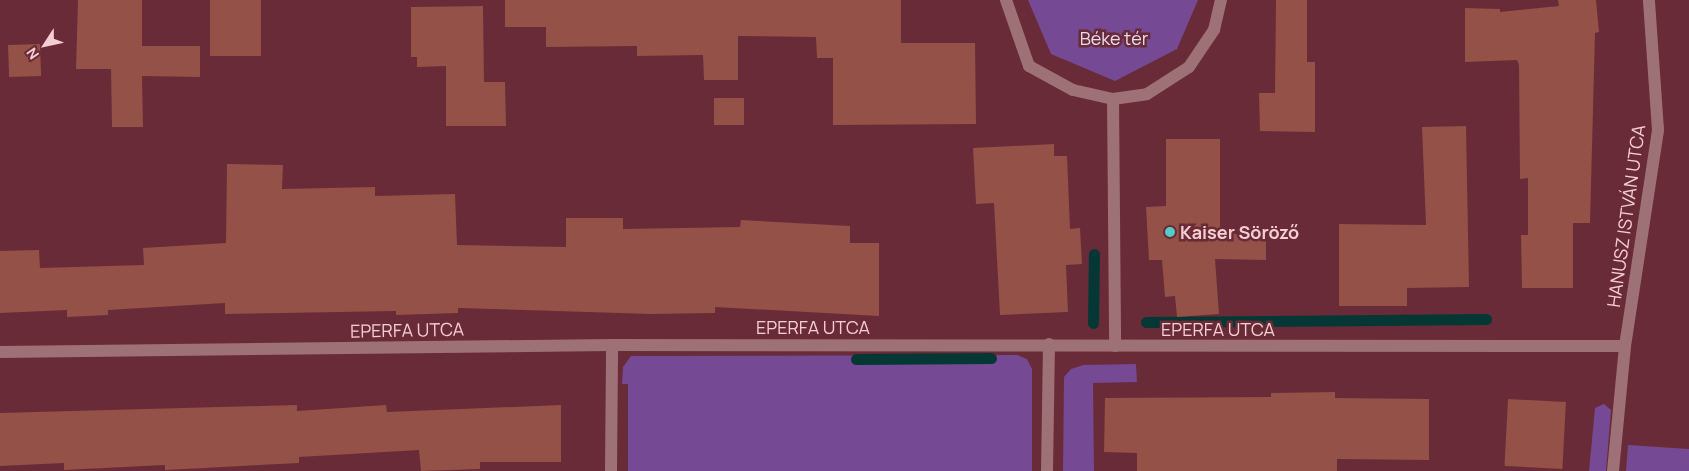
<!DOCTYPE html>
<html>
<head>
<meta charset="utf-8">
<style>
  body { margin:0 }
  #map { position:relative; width:1689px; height:471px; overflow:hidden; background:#692b37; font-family:Manrope,sans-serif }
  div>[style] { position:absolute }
  .green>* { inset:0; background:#764994 }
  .stream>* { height:11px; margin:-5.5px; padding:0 5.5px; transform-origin:5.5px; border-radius:5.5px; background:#053835 }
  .building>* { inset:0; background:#935147; transform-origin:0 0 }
  .minor>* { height:12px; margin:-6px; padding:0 6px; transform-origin:6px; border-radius:6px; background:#9d7176 }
  .dots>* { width:14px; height:14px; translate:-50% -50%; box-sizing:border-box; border:2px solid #692b37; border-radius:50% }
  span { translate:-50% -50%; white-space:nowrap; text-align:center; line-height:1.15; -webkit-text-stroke:5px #692b37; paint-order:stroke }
  .park-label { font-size:18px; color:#e7dbf0 }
  .street-label { font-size:18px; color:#f6ced2 }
  .poi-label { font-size:18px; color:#f6ced2; font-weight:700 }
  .left { translate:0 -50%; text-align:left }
  .north { position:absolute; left:20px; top:20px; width:50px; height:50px; -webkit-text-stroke:4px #692b37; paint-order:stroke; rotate:235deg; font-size:14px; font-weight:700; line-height:20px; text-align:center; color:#f6ced2 }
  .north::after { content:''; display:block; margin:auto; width:18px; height:22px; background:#f6ced2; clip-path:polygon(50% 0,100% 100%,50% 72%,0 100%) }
</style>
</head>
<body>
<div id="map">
  <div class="green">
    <i style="clip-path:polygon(1028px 0,1198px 0,1177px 49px,1115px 81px,1051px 54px)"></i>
    <i style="clip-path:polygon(1017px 355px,1027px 359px,1032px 369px,1032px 471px,628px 471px,628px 384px,622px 384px,623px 367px,631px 356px)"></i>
    <i style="clip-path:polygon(1136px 364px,1137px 382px,1093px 383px,1094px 471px,1063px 471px,1064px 377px,1071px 369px,1083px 365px)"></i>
    <i style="clip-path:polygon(1604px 404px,1611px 410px,1606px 471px,1589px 471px,1595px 408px)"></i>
    <i style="clip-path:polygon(1628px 445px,1689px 449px,1689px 471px,1626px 471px)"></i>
  </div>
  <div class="stream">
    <i style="left:1146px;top:322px;width:340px;rotate:-0.5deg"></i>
    <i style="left:1093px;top:323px;width:69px;rotate:-89.2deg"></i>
    <i style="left:856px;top:359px;width:135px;rotate:-0.4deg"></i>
  </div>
  <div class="building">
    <i style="clip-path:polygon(78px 0,142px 0,142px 46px,200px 46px,200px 77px,142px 76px,143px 127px,112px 127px,111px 69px,76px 69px)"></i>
    <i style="left:210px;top:0;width:51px;height:56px"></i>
    <i style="clip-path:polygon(505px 0,901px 0,901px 43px,975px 43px,976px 124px,833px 125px,833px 58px,817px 58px,816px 37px,738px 36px,738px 80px,704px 80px,703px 55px,637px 56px,637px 46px,546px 47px,546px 27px,505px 27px)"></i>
    <i style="clip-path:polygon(1276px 0,1307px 0,1307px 62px,1315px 62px,1315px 132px,1260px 131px,1259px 93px,1275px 93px)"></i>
    <i style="clip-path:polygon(1558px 0,1596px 0,1599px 32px,1595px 33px,1590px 223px,1573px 223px,1573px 288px,1522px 288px,1521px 235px,1528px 235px,1528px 178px,1520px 179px,1519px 65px,1517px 60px,1465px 62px,1465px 8px,1500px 9px,1500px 12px,1559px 6px)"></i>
    <i style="clip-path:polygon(483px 6px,484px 82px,505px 82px,506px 126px,446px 126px,446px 66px,417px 67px,417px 57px,411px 57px,411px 7px)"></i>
    <i style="left:40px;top:44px;width:32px;height:32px;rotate:88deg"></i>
    <i style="left:714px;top:98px;width:30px;height:27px"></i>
    <i style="clip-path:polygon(1466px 126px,1469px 287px,1407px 288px,1407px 306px,1339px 306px,1339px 224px,1426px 225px,1422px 127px)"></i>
    <i style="clip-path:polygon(1166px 139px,1220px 139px,1220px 233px,1266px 233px,1266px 260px,1215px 259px,1219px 314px,1177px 317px,1175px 296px,1165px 297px,1162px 260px,1149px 260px,1146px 207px,1166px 206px)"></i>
    <i style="clip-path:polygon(1054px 144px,1054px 156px,1067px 156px,1070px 229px,1080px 228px,1082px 264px,1066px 265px,1068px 312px,1000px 315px,994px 203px,976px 204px,973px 148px)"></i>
    <i style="clip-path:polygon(227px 164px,283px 165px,282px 189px,375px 187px,375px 196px,455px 194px,457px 245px,566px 247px,566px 218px,623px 218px,623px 229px,740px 227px,741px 220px,850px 226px,850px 243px,879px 243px,879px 316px,715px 307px,715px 313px,651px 314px,458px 308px,458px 313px,396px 315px,396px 311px,225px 314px,225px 303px,108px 310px,108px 315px,67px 317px,67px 310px,0 313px,0 251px,39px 250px,40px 268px,144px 265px,143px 248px,226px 243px)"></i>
    <i style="clip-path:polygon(1335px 392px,1335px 398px,1429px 399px,1429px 460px,1337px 459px,1337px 471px,1137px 471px,1137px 453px,1104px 452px,1105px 398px,1271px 397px,1271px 393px)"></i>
    <i style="left:1508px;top:399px;width:58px;height:67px;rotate:3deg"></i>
    <i style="clip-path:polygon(297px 405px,297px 411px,386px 405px,387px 412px,561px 405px,561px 462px,480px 462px,480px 469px,421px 471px,419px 450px,299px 457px,299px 463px,165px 470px,165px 465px,64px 470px,64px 463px,0 466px,0 413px)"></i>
  </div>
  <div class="minor">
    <i style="left:1006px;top:0;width:70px;rotate:70.8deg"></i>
    <i style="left:1029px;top:66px;width:50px;rotate:28.6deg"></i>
    <i style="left:1073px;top:90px;width:41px;rotate:12.7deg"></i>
    <i style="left:1113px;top:99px;width:34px;rotate:-8deg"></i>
    <i style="left:1147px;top:94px;width:50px;rotate:-32.7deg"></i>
    <i style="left:1189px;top:67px;width:45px;rotate:-56deg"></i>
    <i style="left:1214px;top:30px;width:31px;rotate:-77deg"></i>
    <i style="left:1113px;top:99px;width:247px;rotate:89.5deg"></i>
    <i style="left:0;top:352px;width:612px;rotate:-0.66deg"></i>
    <i style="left:612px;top:345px;width:1013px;rotate:0.06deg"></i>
    <i style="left:611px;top:471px;width:126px;rotate:-89.5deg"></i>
    <i style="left:1047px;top:471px;width:127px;rotate:-89.1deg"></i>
    <i style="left:1613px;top:471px;width:126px;rotate:-84.5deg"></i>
    <i style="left:1625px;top:346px;width:219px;rotate:-81.3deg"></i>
    <i style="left:1658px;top:130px;width:130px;rotate:-94deg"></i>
  </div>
  <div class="dots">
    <i style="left:1170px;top:232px;background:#54cdc7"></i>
  </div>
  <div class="park-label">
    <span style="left:1114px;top:38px">Béke tér</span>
  </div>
  <div class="street-label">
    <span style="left:1626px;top:216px;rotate:-82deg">HANUSZ ISTVÁN UTCA</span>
    <span style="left:813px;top:327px">EPERFA UTCA</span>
    <span style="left:1218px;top:329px">EPERFA UTCA</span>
    <span style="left:407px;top:330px;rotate:-1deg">EPERFA UTCA</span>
  </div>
  <div class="poi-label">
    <span class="left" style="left:1180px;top:232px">Kaiser Söröző</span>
  </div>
  <div class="north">N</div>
</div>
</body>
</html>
